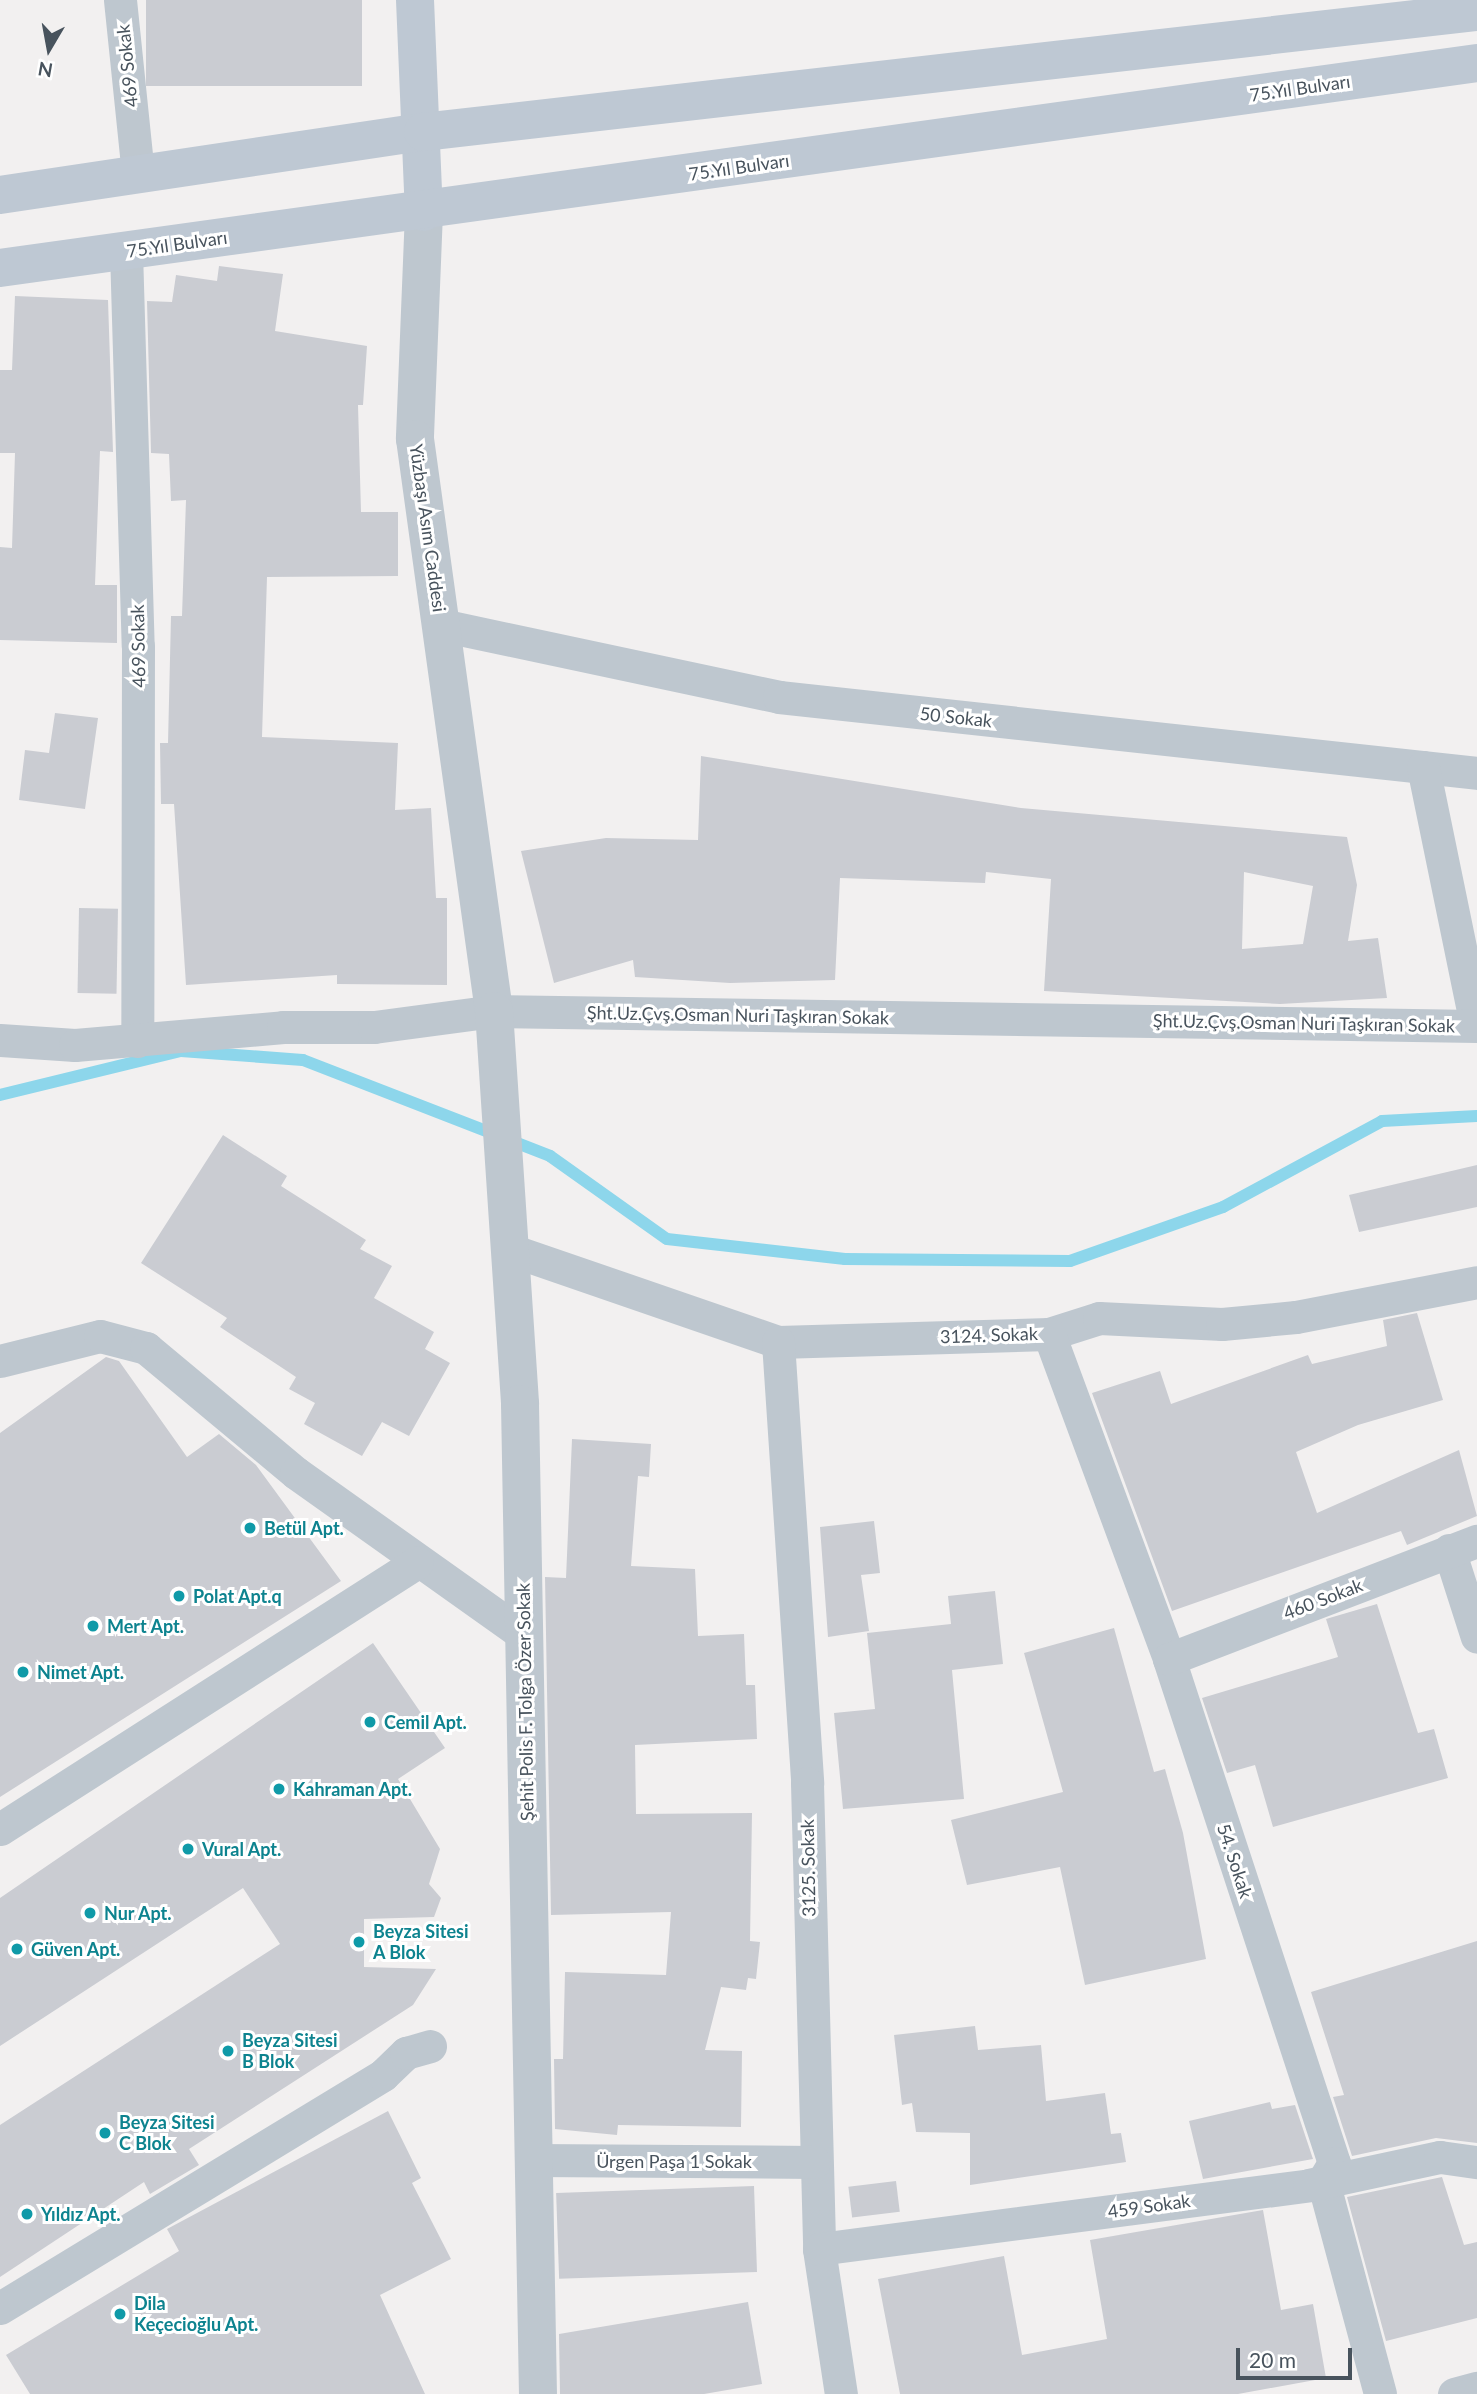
<!DOCTYPE html>
<html>
<head>
<meta charset="utf-8">
<style>
  body { margin:0 }
  #map { position:relative; width:1477px; height:2394px; overflow:hidden; background:#f2f0f0; font-family:Lato,sans-serif }
  div>[style] { position:absolute }
  .stream>* { height:12px; margin:-6px; padding:0 6px; transform-origin:6px; border-radius:6px; background:#8dd6eb }
  .building>* { inset:0; background:#caccd2; transform-origin:0 0 }
  .minor>* { height:33px; margin:-16.5px; padding:0 16.5px; transform-origin:16.5px; border-radius:16.5px; background:#bec7cf }
  .tertiary>* { height:38px; margin:-19px; padding:0 19px; transform-origin:19px; border-radius:19px; background:#bec7cf }
  .secondary>* { height:38px; margin:-19px; padding:0 19px; transform-origin:19px; border-radius:19px; background:#bec8d3 }
  .dots>* { width:19px; height:19px; translate:-50% -50%; box-sizing:border-box; border:4px solid #fff; border-radius:50% }
  span { translate:-50% -50%; white-space:nowrap; text-align:center; line-height:1.15; -webkit-text-stroke:6px #fff; paint-order:stroke }
  .street-label { font-size:18px; color:#48535d }
  .culture-label { font-size:18px; color:#0d838f; font-weight:700 }
  .left { translate:0 -50%; text-align:left }
  .north { position:absolute; left:14px; top:14px; width:70px; height:70px; -webkit-text-stroke:5px #fff; paint-order:stroke; rotate:190deg; font-size:19px; font-weight:700; line-height:28px; text-align:center; color:#48535d }
  .north::after { content:''; display:block; margin:auto; width:24px; height:32px; background:#48535d; clip-path:polygon(50% 0,100% 100%,50% 72%,0 100%) }
  .scale { position:absolute; left:1236px; top:2348px; width:116px; height:32px; box-sizing:border-box; border:4px solid #48535d; border-top:0; padding-left:9px; font-size:21px; line-height:24px; white-space:nowrap; color:#48535d; -webkit-text-stroke:5px #fff; paint-order:stroke }
</style>
</head>
<body>
<div id="map">
  <div class="stream">
    <i style="left:0;top:1095px;width:186px;rotate:-13.7deg"></i>
    <i style="left:181px;top:1051px;width:122px;rotate:4.2deg"></i>
    <i style="left:303px;top:1060px;width:265px;rotate:21.2deg"></i>
    <i style="left:550px;top:1156px;width:143px;rotate:35.4deg"></i>
    <i style="left:667px;top:1239px;width:179px;rotate:6.4deg"></i>
    <i style="left:845px;top:1259px;width:225px;rotate:0.5deg"></i>
    <i style="left:1070px;top:1261px;width:162px;rotate:-19.4deg"></i>
    <i style="left:1223px;top:1207px;width:181px;rotate:-28.4deg"></i>
    <i style="left:1382px;top:1121px;width:95px;rotate:-3deg"></i>
  </div>
  <div class="building">
    <i style="left:146px;top:0;width:216px;height:86px"></i>
    <i style="clip-path:polygon(219px 266px,283px 274px,275px 331px,367px 346px,363px 405px,358px 405px,361px 512px,398px 512px,398px 576px,267px 577px,262px 737px,398px 743px,395px 810px,431px 808px,436px 898px,447px 898px,447px 985px,337px 984px,337px 975px,186px 985px,174px 804px,161px 804px,160px 743px,168px 743px,171px 616px,182px 616px,186px 500px,171px 501px,169px 454px,151px 453px,147px 301px,172px 302px,176px 275px,217px 281px)"></i>
    <i style="clip-path:polygon(15px 296px,108px 300px,113px 452px,100px 451px,95px 585px,117px 585px,117px 643px,0 640px,0 547px,12px 548px,15px 453px,0 453px,0 370px,12px 370px)"></i>
    <i style="clip-path:polygon(55px 713px,98px 718px,85px 809px,19px 800px,25px 750px,49px 753px)"></i>
    <i style="clip-path:polygon(evenodd,701px 756px,1021px 808px,1347px 837px,1357px 885px,1348px 941px,1378px 938px,1387px 998px,1280px 1004px,1044px 991px,1051px 879px,986px 872px,985px 883px,840px 878px,835px 980px,730px 983px,635px 977px,633px 960px,554px 983px,521px 851px,606px 838px,698px 840px,701px 756px,1244px 872px,1313px 886px,1303px 944px,1242px 949px,1244px 872px)"></i>
    <i style="left:79px;top:908px;width:39px;height:85px;rotate:1deg"></i>
    <i style="clip-path:polygon(223px 1135px,287px 1176px,281px 1186px,366px 1240px,360px 1249px,392px 1266px,374px 1298px,434px 1332px,425px 1349px,450px 1363px,409px 1436px,382px 1422px,362px 1456px,304px 1424px,315px 1403px,289px 1389px,296px 1377px,220px 1327px,227px 1318px,141px 1263px)"></i>
    <i style="clip-path:polygon(1477px 1165px,1477px 1207px,1359px 1232px,1349px 1195px)"></i>
    <i style="clip-path:polygon(1417px 1313px,1443px 1400px,1358px 1425px,1296px 1452px,1317px 1513px,1459px 1450px,1477px 1516px,1407px 1545px,1401px 1531px,1172px 1611px,1092px 1393px,1160px 1371px,1171px 1404px,1308px 1355px,1312px 1364px,1387px 1346px,1383px 1320px)"></i>
    <i style="clip-path:polygon(106px 1357px,119px 1361px,187px 1457px,219px 1434px,256px 1465px,341px 1581px,0 1797px,0 1433px)"></i>
    <i style="clip-path:polygon(572px 1439px,651px 1444px,649px 1477px,638px 1476px,631px 1566px,695px 1569px,698px 1636px,744px 1634px,746px 1685px,755px 1685px,757px 1739px,635px 1745px,636px 1814px,752px 1813px,750px 1941px,760px 1942px,756px 1979px,748px 1978px,746px 1990px,721px 1987px,705px 2050px,742px 2051px,741px 2127px,618px 2125px,617px 2135px,555px 2129px,554px 2059px,563px 2059px,565px 1972px,666px 1975px,671px 1912px,551px 1915px,545px 1577px,566px 1578px)"></i>
    <i style="clip-path:polygon(874px 1521px,880px 1573px,861px 1575px,869px 1631px,828px 1637px,820px 1527px)"></i>
    <i style="clip-path:polygon(995px 1591px,1003px 1664px,952px 1670px,964px 1799px,843px 1809px,834px 1713px,875px 1709px,867px 1633px,951px 1624px,948px 1596px)"></i>
    <i style="clip-path:polygon(1377px 1604px,1418px 1733px,1434px 1729px,1448px 1778px,1273px 1827px,1255px 1765px,1227px 1773px,1202px 1698px,1338px 1657px,1326px 1619px)"></i>
    <i style="clip-path:polygon(1114px 1628px,1154px 1772px,1165px 1769px,1183px 1833px,1206px 1959px,1085px 1985px,1060px 1867px,967px 1885px,951px 1820px,1063px 1792px,1024px 1653px)"></i>
    <i style="clip-path:polygon(373px 1643px,445px 1748px,398px 1779px,440px 1849px,429px 1884px,441px 1898px,434px 1917px,364px 1919px,364px 1967px,436px 1969px,413px 2005px,189px 2149px,199px 2165px,150px 2194px,144px 2182px,0 2277px,0 2125px,280px 1944px,243px 1888px,0 2046px,0 1898px)"></i>
    <i style="clip-path:polygon(1477px 1941px,1477px 2143px,1436px 2138px,1352px 2156px,1333px 2097px,1344px 2095px,1311px 1992px)"></i>
    <i style="clip-path:polygon(975px 2026px,978px 2050px,1041px 2045px,1046px 2101px,1105px 2093px,1111px 2134px,1121px 2133px,1126px 2162px,970px 2185px,970px 2133px,916px 2132px,912px 2103px,902px 2105px,894px 2035px)"></i>
    <i style="clip-path:polygon(1270px 2102px,1272px 2109px,1295px 2105px,1313px 2159px,1203px 2179px,1189px 2121px)"></i>
    <i style="clip-path:polygon(388px 2111px,421px 2178px,412px 2183px,451px 2259px,380px 2295px,425px 2394px,30px 2394px,6px 2355px,179px 2251px,167px 2229px)"></i>
    <i style="clip-path:polygon(1442px 2177px,1464px 2245px,1477px 2242px,1477px 2318px,1386px 2341px,1347px 2197px)"></i>
    <i style="left:896px;top:2181px;width:31px;height:48px;rotate:83deg"></i>
    <i style="left:754px;top:2186px;width:86px;height:198px;rotate:88deg"></i>
    <i style="clip-path:polygon(1263px 2210px,1281px 2310px,1313px 2304px,1326px 2378px,1238px 2394px,900px 2394px,878px 2279px,1004px 2256px,1022px 2355px,1107px 2339px,1090px 2240px)"></i>
    <i style="clip-path:polygon(748px 2302px,762px 2384px,704px 2394px,560px 2394px,559px 2334px)"></i>
  </div>
  <div class="minor">
    <i style="left:120px;top:0;width:176px;rotate:84.1deg"></i>
    <i style="left:126px;top:251px;width:395px;rotate:88.3deg"></i>
    <i style="left:138px;top:646px;width:395px;rotate:90.1deg"></i>
    <i style="left:441px;top:625px;width:346px;rotate:12deg"></i>
    <i style="left:779px;top:697px;width:702px;rotate:6.21deg"></i>
    <i style="left:1423px;top:767px;width:264px;rotate:78.4deg"></i>
    <i style="left:0;top:1040px;width:75px;rotate:3.8deg"></i>
    <i style="left:75px;top:1045px;width:209px;rotate:-4.9deg"></i>
    <i style="left:283px;top:1027px;width:91px"></i>
    <i style="left:374px;top:1027px;width:121px;rotate:-7.6deg"></i>
    <i style="left:494px;top:1011px;width:983px;rotate:0.87deg"></i>
    <i style="left:511px;top:1250px;width:282px;rotate:19deg"></i>
    <i style="left:778px;top:1342px;width:271px;rotate:-1.7deg"></i>
    <i style="left:1049px;top:1334px;width:52px;rotate:-17.7deg"></i>
    <i style="left:1099px;top:1318px;width:123px;rotate:2.8deg"></i>
    <i style="left:1222px;top:1324px;width:74px;rotate:-5.4deg"></i>
    <i style="left:1296px;top:1317px;width:184px;rotate:-10.9deg"></i>
    <i style="left:1049px;top:1334px;width:346px;rotate:69.7deg"></i>
    <i style="left:1169px;top:1659px;width:530px;rotate:71.87deg"></i>
    <i style="left:1334px;top:2163px;width:21px;rotate:121deg"></i>
    <i style="left:1323px;top:2181px;width:220px;rotate:75deg"></i>
    <i style="left:778px;top:1342px;width:442px;rotate:86.2deg"></i>
    <i style="left:807px;top:1783px;width:466px;rotate:88.5deg"></i>
    <i style="left:819px;top:2249px;width:147px;rotate:81.4deg"></i>
    <i style="left:0;top:1361px;width:103px;rotate:-14deg"></i>
    <i style="left:100px;top:1336px;width:48px;rotate:14.6deg"></i>
    <i style="left:146px;top:1348px;width:195px;rotate:39.8deg"></i>
    <i style="left:296px;top:1473px;width:280px;rotate:35.4deg"></i>
    <i style="left:1449px;top:1550px;width:91px;rotate:72.2deg"></i>
    <i style="left:1169px;top:1659px;width:330px;rotate:-21deg"></i>
    <i style="left:0;top:1829px;width:495px;rotate:-32.6deg"></i>
    <i style="left:533px;top:2160px;width:281px;rotate:0.4deg"></i>
    <i style="left:819px;top:2249px;width:494px;rotate:-7.4deg"></i>
    <i style="left:1309px;top:2185px;width:134px;rotate:-12.1deg"></i>
    <i style="left:1440px;top:2157px;width:37px;rotate:8deg"></i>
    <i style="left:0;top:2308px;width:448px;rotate:-31.3deg"></i>
    <i style="left:383px;top:2075px;width:32px;rotate:-44deg"></i>
    <i style="left:406px;top:2053px;width:25px;rotate:-16deg"></i>
    <i style="left:1454px;top:2394px;width:24px;rotate:-15deg"></i>
  </div>
  <div class="tertiary">
    <i style="left:424px;top:212px;width:227px;rotate:92.3deg"></i>
    <i style="left:415px;top:439px;width:577px;rotate:82.14deg"></i>
    <i style="left:494px;top:1011px;width:394px;rotate:86.2deg"></i>
    <i style="left:520px;top:1404px;width:990px;rotate:88.96deg"></i>
  </div>
  <div class="secondary">
    <i style="left:415px;top:0;width:212px;rotate:87.6deg"></i>
    <i style="left:0;top:195px;width:428px;rotate:-8.5deg"></i>
    <i style="left:423px;top:132px;width:1061px;rotate:-6.5deg"></i>
    <i style="left:0;top:268px;width:1491px;rotate:-7.9deg"></i>
  </div>
  <div class="dots">
    <i style="left:250px;top:1528px;background:#0f9aa8"></i>
    <i style="left:179px;top:1596px;background:#0f9aa8"></i>
    <i style="left:93px;top:1626px;background:#0f9aa8"></i>
    <i style="left:23px;top:1672px;background:#0f9aa8"></i>
    <i style="left:370px;top:1722px;background:#0f9aa8"></i>
    <i style="left:279px;top:1789px;background:#0f9aa8"></i>
    <i style="left:188px;top:1849px;background:#0f9aa8"></i>
    <i style="left:90px;top:1913px;background:#0f9aa8"></i>
    <i style="left:359px;top:1942px;background:#0f9aa8"></i>
    <i style="left:17px;top:1949px;background:#0f9aa8"></i>
    <i style="left:228px;top:2051px;background:#0f9aa8"></i>
    <i style="left:105px;top:2133px;background:#0f9aa8"></i>
    <i style="left:27px;top:2214px;background:#0f9aa8"></i>
    <i style="left:120px;top:2314px;background:#0f9aa8"></i>
  </div>
  <div class="street-label">
    <span style="left:127px;top:66px;rotate:-96deg">469 Sokak</span>
    <span style="left:1300px;top:88px;rotate:-8deg">75.Yıl Bulvarı</span>
    <span style="left:739px;top:167px;rotate:-8deg">75.Yıl Bulvarı</span>
    <span style="left:177px;top:244px;rotate:-8deg">75.Yıl Bulvarı</span>
    <span style="left:428px;top:528px;rotate:82deg">Yüzbaşı Asım Caddesi</span>
    <span style="left:138px;top:646px;rotate:-91deg">469 Sokak</span>
    <span style="left:956px;top:717px;rotate:6deg">50 Sokak</span>
    <span style="left:738px;top:1015px;rotate:1deg">Şht.Uz.Çvş.Osman Nuri Taşkıran Sokak</span>
    <span style="left:1304px;top:1023px;rotate:1deg">Şht.Uz.Çvş.Osman Nuri Taşkıran Sokak</span>
    <span style="left:989px;top:1335px;rotate:-2deg">3124. Sokak</span>
    <span style="left:1323px;top:1599px;rotate:-21deg">460 Sokak</span>
    <span style="left:525px;top:1702px;rotate:-91deg">Şehit Polis F. Tolga Özer Sokak</span>
    <span style="left:1235px;top:1861px;rotate:72deg">54. Sokak</span>
    <span style="left:808px;top:1868px;rotate:-91deg">3125. Sokak</span>
    <span style="left:674px;top:2161px">Ürgen Paşa 1 Sokak</span>
    <span style="left:1149px;top:2206px;rotate:-8deg">459 Sokak</span>
  </div>
  <div class="culture-label">
    <span class="left" style="left:264px;top:1528px">Betül Apt.</span>
    <span class="left" style="left:193px;top:1596px">Polat Apt.q</span>
    <span class="left" style="left:107px;top:1626px">Mert Apt.</span>
    <span class="left" style="left:37px;top:1672px">Nimet Apt.</span>
    <span class="left" style="left:384px;top:1722px">Cemil Apt.</span>
    <span class="left" style="left:293px;top:1789px">Kahraman Apt.</span>
    <span class="left" style="left:202px;top:1849px">Vural Apt.</span>
    <span class="left" style="left:104px;top:1913px">Nur Apt.</span>
    <span class="left" style="left:373px;top:1942px">Beyza Sitesi<br>A Blok</span>
    <span class="left" style="left:31px;top:1949px">Güven Apt.</span>
    <span class="left" style="left:242px;top:2051px">Beyza Sitesi<br>B Blok</span>
    <span class="left" style="left:119px;top:2133px">Beyza Sitesi<br>C Blok</span>
    <span class="left" style="left:41px;top:2214px">Yıldız Apt.</span>
    <span class="left" style="left:134px;top:2314px">Dila<br>Keçecioğlu Apt.</span>
  </div>
  <div class="north">N</div>
  <div class="scale">20 m</div>
</div>
</body>
</html>
